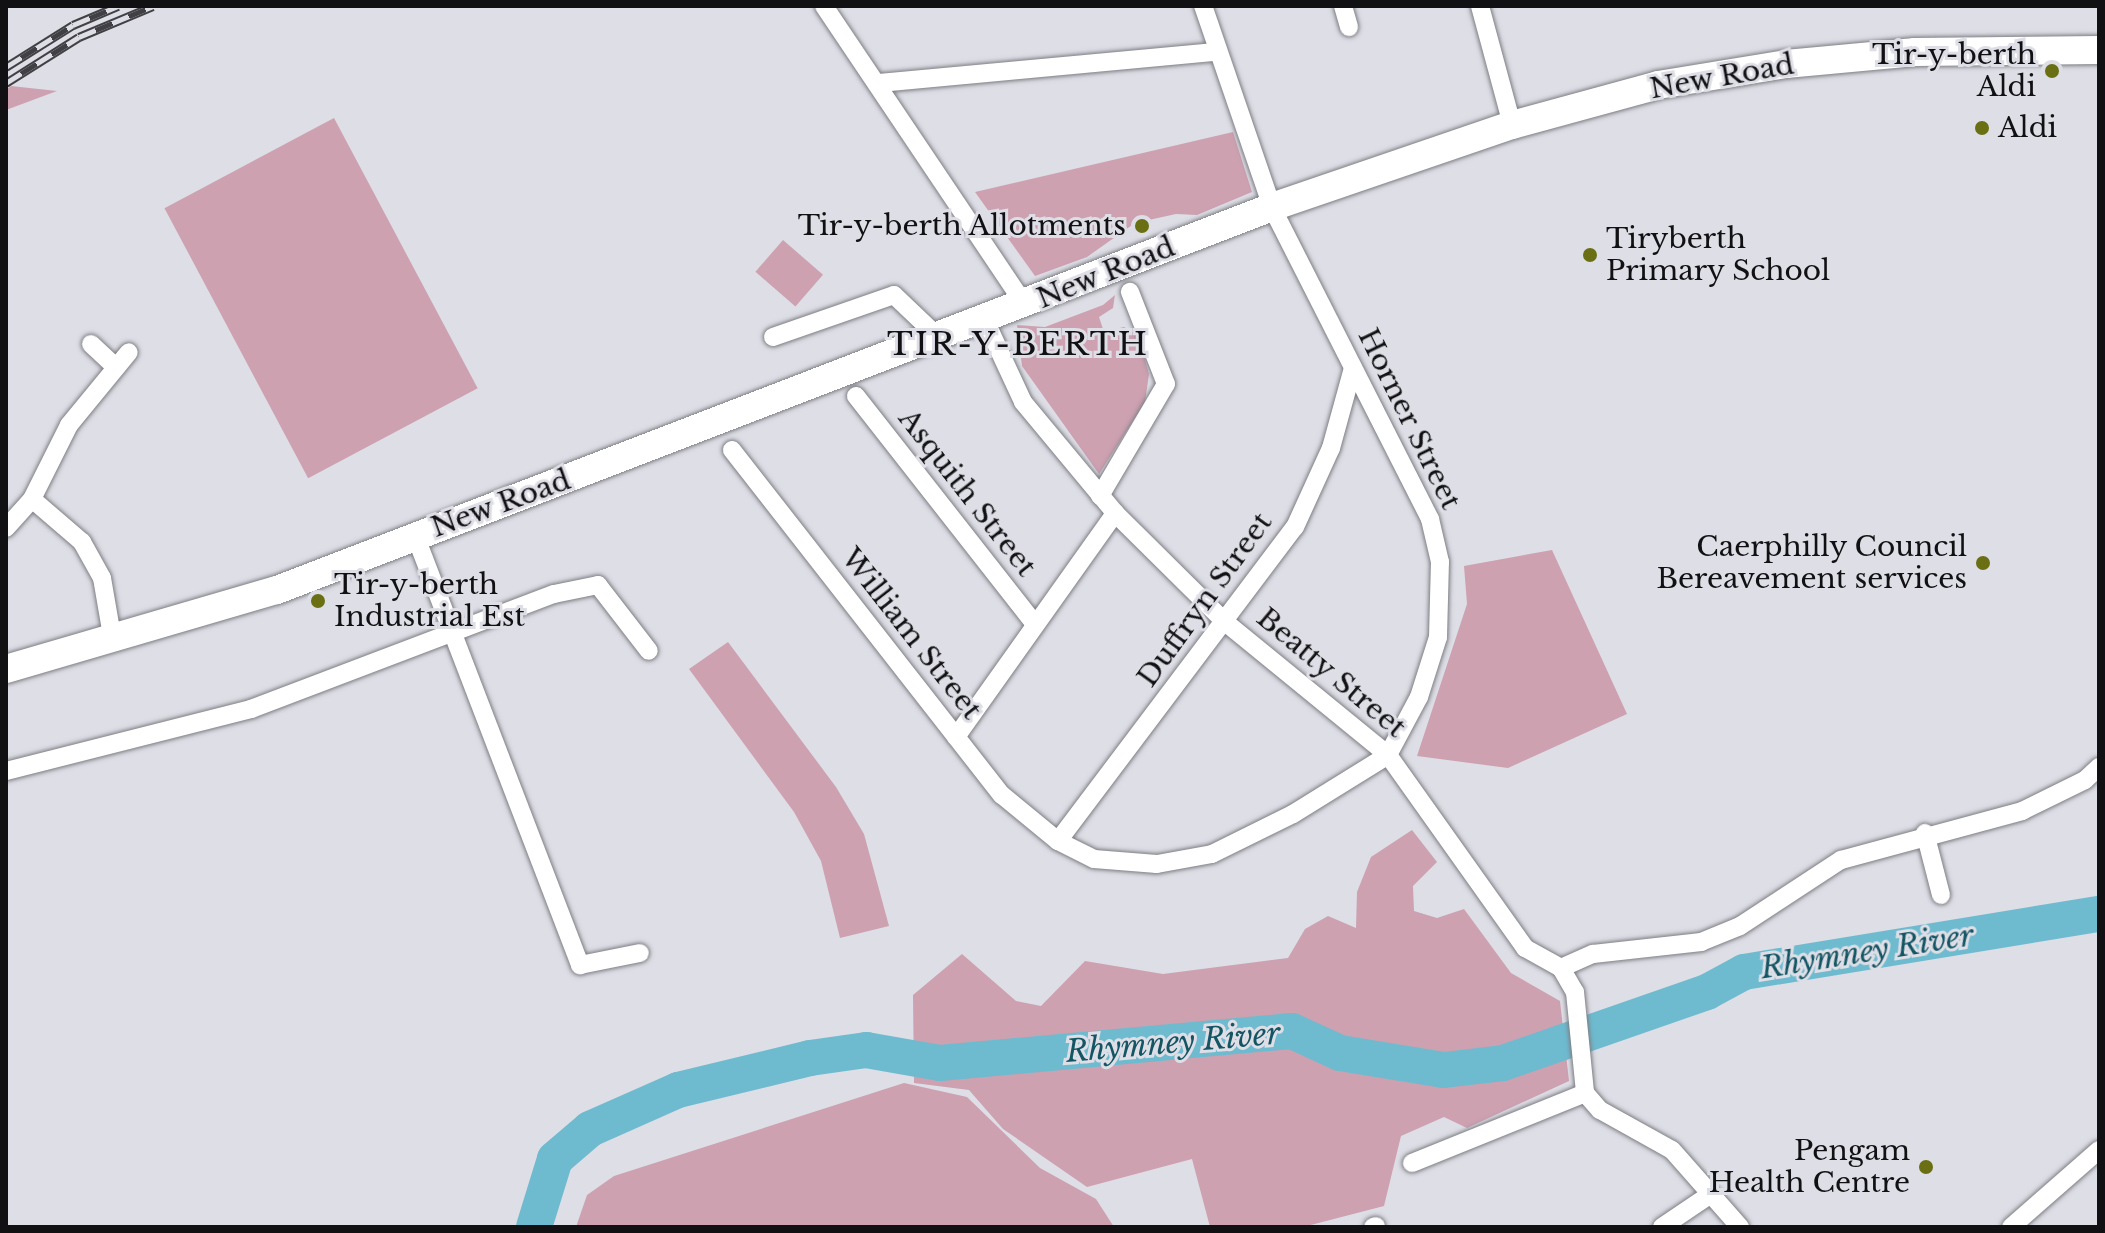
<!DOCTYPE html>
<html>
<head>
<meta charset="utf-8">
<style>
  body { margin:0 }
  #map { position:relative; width:2105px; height:1233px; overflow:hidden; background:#dedee6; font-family:"Libre Baskerville",serif }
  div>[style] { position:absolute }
  .green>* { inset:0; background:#cda1b0; transform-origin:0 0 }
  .river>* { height:36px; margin:-18px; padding:0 18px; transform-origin:18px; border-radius:18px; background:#6ebbcf }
  .roads { filter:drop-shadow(0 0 2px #7d7d84) drop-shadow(0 0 2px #7d7d84) }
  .minor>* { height:18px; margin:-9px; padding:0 9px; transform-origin:9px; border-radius:9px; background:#fff }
  .primary>* { height:28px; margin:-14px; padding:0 14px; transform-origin:14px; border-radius:14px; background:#fff }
  .rail>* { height:9px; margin-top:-4.5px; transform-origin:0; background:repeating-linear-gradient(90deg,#dedee6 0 18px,#414145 0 36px); box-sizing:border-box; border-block:2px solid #414145 }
  .dots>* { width:22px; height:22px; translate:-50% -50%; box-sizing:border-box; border:4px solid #dedee6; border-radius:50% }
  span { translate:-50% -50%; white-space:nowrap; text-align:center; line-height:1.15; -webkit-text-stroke:6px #dedee6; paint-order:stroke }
  .poi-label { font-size:28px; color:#111114 }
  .right { translate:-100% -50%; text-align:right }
  .left { translate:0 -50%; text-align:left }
  .street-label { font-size:28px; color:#111114 }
  .water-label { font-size:30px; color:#135563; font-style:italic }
  .quarter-label { font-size:32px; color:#111114; letter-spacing:2px }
  .frame { position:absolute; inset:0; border:8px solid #111114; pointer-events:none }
</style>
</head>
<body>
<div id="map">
  <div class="green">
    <i style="clip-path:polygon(11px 86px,57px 91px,6px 110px,6px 90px)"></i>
    <i style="left:334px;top:118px;width:306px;height:192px;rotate:62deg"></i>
    <i style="clip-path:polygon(1233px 132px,1252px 192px,1197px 215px,1176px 214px,1135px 223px,1087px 257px,1035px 276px,975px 192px)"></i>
    <i style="left:783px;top:240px;width:53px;height:42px;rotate:41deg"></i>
    <i style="clip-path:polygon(1115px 295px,1113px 308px,1099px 317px,1104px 332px,1124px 327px,1138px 335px,1149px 374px,1145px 402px,1099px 474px,1022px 366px,1017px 325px,1045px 327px,1103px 305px)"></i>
    <i style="clip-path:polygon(1552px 550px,1627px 714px,1508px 768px,1417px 756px,1467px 604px,1464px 566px)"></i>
    <i style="clip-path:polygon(728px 642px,836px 787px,864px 834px,889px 926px,840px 938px,821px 861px,794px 812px,689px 669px)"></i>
    <i style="clip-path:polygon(1412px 830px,1437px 862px,1413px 886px,1414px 911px,1437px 918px,1464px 909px,1511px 973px,1560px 1001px,1569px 1081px,1467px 1128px,1444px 1117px,1401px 1136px,1384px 1206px,1303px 1227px,1210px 1227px,1192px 1159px,1087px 1187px,1003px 1129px,969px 1090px,914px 1083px,913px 995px,962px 954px,1016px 1001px,1041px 1006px,1085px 961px,1163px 974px,1288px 958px,1305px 929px,1328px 916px,1356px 928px,1357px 892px,1371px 857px)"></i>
    <i style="clip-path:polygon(904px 1083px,967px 1097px,1040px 1168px,1096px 1199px,1114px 1227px,576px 1227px,587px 1195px,614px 1176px)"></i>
  </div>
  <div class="river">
    <i style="left:534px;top:1227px;width:71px;rotate:-72.8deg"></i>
    <i style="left:555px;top:1159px;width:46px;rotate:-40.6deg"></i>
    <i style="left:590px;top:1129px;width:96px;rotate:-23.9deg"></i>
    <i style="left:678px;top:1090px;width:136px;rotate:-13.6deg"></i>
    <i style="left:810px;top:1058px;width:57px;rotate:-8.1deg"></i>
    <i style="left:866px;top:1050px;width:75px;rotate:10deg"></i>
    <i style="left:940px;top:1063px;width:353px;rotate:-5.2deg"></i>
    <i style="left:1292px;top:1031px;width:53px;rotate:24.6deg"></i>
    <i style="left:1340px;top:1053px;width:105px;rotate:9.3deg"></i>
    <i style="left:1444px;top:1070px;width:59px;rotate:-6.8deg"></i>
    <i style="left:1503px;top:1063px;width:216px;rotate:-19.2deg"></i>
    <i style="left:1707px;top:992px;width:42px;rotate:-28.4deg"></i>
    <i style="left:1744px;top:972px;width:360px;rotate:-9.3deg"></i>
  </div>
  <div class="roads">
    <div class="minor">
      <i style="left:824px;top:6px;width:360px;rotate:56.1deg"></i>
      <i style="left:1343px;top:6px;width:22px;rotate:74deg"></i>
      <i style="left:1480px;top:6px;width:123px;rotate:74.9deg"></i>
      <i style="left:880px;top:83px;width:336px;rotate:-5.3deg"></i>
      <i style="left:985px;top:320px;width:90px;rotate:65.1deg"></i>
      <i style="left:1023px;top:402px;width:144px;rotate:50.3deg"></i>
      <i style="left:1115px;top:513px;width:155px;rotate:44.7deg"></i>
      <i style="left:1225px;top:622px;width:210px;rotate:39.2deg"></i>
      <i style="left:1388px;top:755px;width:237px;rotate:54.6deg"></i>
      <i style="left:1525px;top:948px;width:41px;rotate:29.1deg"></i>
      <i style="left:1561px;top:968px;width:28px;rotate:60deg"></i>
      <i style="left:1575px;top:992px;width:101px;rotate:84.3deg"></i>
      <i style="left:773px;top:337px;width:128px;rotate:-19.1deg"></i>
      <i style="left:894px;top:295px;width:62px;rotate:43.7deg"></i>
      <i style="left:91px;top:344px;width:34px;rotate:43deg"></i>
      <i style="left:856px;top:396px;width:288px;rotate:51.9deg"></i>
      <i style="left:732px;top:450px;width:438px;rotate:52deg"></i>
      <i style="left:1002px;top:795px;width:72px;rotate:39.4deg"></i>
      <i style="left:1058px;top:841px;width:40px;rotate:26.6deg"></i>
      <i style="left:1094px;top:859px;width:63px;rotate:4.5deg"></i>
      <i style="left:1157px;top:864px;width:56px;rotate:-10.3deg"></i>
      <i style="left:1212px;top:854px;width:90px;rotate:-26.3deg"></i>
      <i style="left:1293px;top:814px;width:112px;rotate:-31.8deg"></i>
      <i style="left:1388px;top:755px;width:66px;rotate:-61.9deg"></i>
      <i style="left:1419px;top:697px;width:63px;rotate:-72.4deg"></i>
      <i style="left:1438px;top:637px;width:75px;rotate:-88.5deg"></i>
      <i style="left:1440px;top:562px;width:44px;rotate:-103.1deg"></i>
      <i style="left:1430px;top:519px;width:350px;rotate:-116.9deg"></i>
      <i style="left:1272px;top:207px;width:213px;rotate:-108.9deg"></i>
      <i style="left:1100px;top:496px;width:130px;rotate:-59.5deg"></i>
      <i style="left:1166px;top:384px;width:99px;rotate:-111.4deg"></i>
      <i style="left:32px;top:499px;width:66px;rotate:40.7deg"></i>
      <i style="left:82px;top:542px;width:41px;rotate:60.9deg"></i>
      <i style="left:102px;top:578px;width:65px;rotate:80.2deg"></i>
      <i style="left:6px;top:528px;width:39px;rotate:-48deg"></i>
      <i style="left:32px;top:499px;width:83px;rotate:-63.4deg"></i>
      <i style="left:69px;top:425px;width:94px;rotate:-50.6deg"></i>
      <i style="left:415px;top:535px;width:461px;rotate:69deg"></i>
      <i style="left:580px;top:965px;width:61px;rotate:-11.3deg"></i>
      <i style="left:956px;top:737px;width:275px;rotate:-54.6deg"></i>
      <i style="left:6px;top:771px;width:253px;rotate:-14.2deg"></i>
      <i style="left:251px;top:709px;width:324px;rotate:-20.8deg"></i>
      <i style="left:554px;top:594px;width:45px;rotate:-11.6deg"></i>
      <i style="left:598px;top:585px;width:83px;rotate:52.3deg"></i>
      <i style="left:1925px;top:833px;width:64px;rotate:75.5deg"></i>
      <i style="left:1058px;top:841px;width:393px;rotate:-53deg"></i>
      <i style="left:1295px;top:527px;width:87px;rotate:-65.5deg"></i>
      <i style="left:1331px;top:448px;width:83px;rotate:-74.6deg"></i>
      <i style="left:1561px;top:968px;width:35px;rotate:-24deg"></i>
      <i style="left:1593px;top:954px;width:109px;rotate:-6.3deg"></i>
      <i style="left:1701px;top:942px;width:42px;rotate:-22.3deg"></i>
      <i style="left:1740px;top:926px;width:121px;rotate:-33.2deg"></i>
      <i style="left:1841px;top:860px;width:188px;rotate:-15.1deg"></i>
      <i style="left:2022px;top:811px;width:70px;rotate:-26.2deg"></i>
      <i style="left:2085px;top:780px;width:19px;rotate:-43deg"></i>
      <i style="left:1585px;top:1093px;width:23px;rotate:49deg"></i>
      <i style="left:1600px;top:1110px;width:82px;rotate:29.1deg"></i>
      <i style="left:1672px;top:1150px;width:103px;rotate:48.6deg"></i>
      <i style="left:1412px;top:1163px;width:187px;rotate:-22deg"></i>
      <i style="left:1373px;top:1227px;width:3px;rotate:-18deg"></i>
      <i style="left:1662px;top:1227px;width:59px;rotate:-34deg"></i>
      <i style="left:2011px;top:1227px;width:117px;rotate:-41.2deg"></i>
    </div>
    <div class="primary">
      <i style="left:6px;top:669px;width:282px;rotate:-16.3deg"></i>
      <i style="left:277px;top:590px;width:1066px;rotate:-21.05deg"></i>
      <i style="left:1272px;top:207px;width:254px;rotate:-18.9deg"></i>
      <i style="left:1512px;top:125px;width:151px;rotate:-15.3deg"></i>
      <i style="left:1658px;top:85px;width:130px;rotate:-9.3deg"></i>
      <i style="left:1786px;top:64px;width:130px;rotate:-5.3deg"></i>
      <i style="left:1915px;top:52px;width:184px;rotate:-0.6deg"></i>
    </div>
  </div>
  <div class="rail">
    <i style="left:6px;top:67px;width:79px;rotate:-32.1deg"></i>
    <i style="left:73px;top:25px;width:49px;rotate:-22.9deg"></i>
    <i style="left:6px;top:83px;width:86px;rotate:-32.2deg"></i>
    <i style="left:79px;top:37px;width:80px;rotate:-22.7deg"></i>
  </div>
  <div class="dots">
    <i style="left:2052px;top:71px;background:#6a6f13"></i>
    <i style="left:1982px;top:128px;background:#6a6f13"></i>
    <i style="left:1142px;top:226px;background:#6a6f13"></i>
    <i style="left:1590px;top:255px;background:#6a6f13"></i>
    <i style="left:1983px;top:563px;background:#6a6f13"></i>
    <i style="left:318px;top:601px;background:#6a6f13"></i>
    <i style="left:1926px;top:1167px;background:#6a6f13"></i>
  </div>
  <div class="poi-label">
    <span class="right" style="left:2036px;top:71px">Tir-y-berth<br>Aldi</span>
    <span class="left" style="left:1998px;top:128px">Aldi</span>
    <span class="right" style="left:1126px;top:226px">Tir-y-berth Allotments</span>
    <span class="left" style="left:1606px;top:255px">Tiryberth<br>Primary School</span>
    <span class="right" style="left:1967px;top:563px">Caerphilly Council<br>Bereavement services</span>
    <span class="left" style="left:334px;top:601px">Tir-y-berth<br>Industrial Est</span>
    <span class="right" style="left:1910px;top:1167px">Pengam<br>Health Centre</span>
  </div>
  <div class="street-label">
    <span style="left:1722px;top:77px;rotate:-10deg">New Road</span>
    <span style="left:1106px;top:273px;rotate:-22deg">New Road</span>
    <span style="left:1409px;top:419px;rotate:64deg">Horner Street</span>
    <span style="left:967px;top:493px;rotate:52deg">Asquith Street</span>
    <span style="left:501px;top:504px;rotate:-20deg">New Road</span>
    <span style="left:1205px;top:600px;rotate:-54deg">Duffryn Street</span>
    <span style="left:911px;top:634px;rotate:52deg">William Street</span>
    <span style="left:1331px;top:673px;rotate:40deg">Beatty Street</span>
  </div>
  <div class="water-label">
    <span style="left:1867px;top:952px;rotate:-9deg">Rhymney River</span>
    <span style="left:1173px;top:1043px;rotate:-5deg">Rhymney River</span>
  </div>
  <div class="quarter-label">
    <span style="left:1018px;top:344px">TIR-Y-BERTH</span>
  </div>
  <div class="frame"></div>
</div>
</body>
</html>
